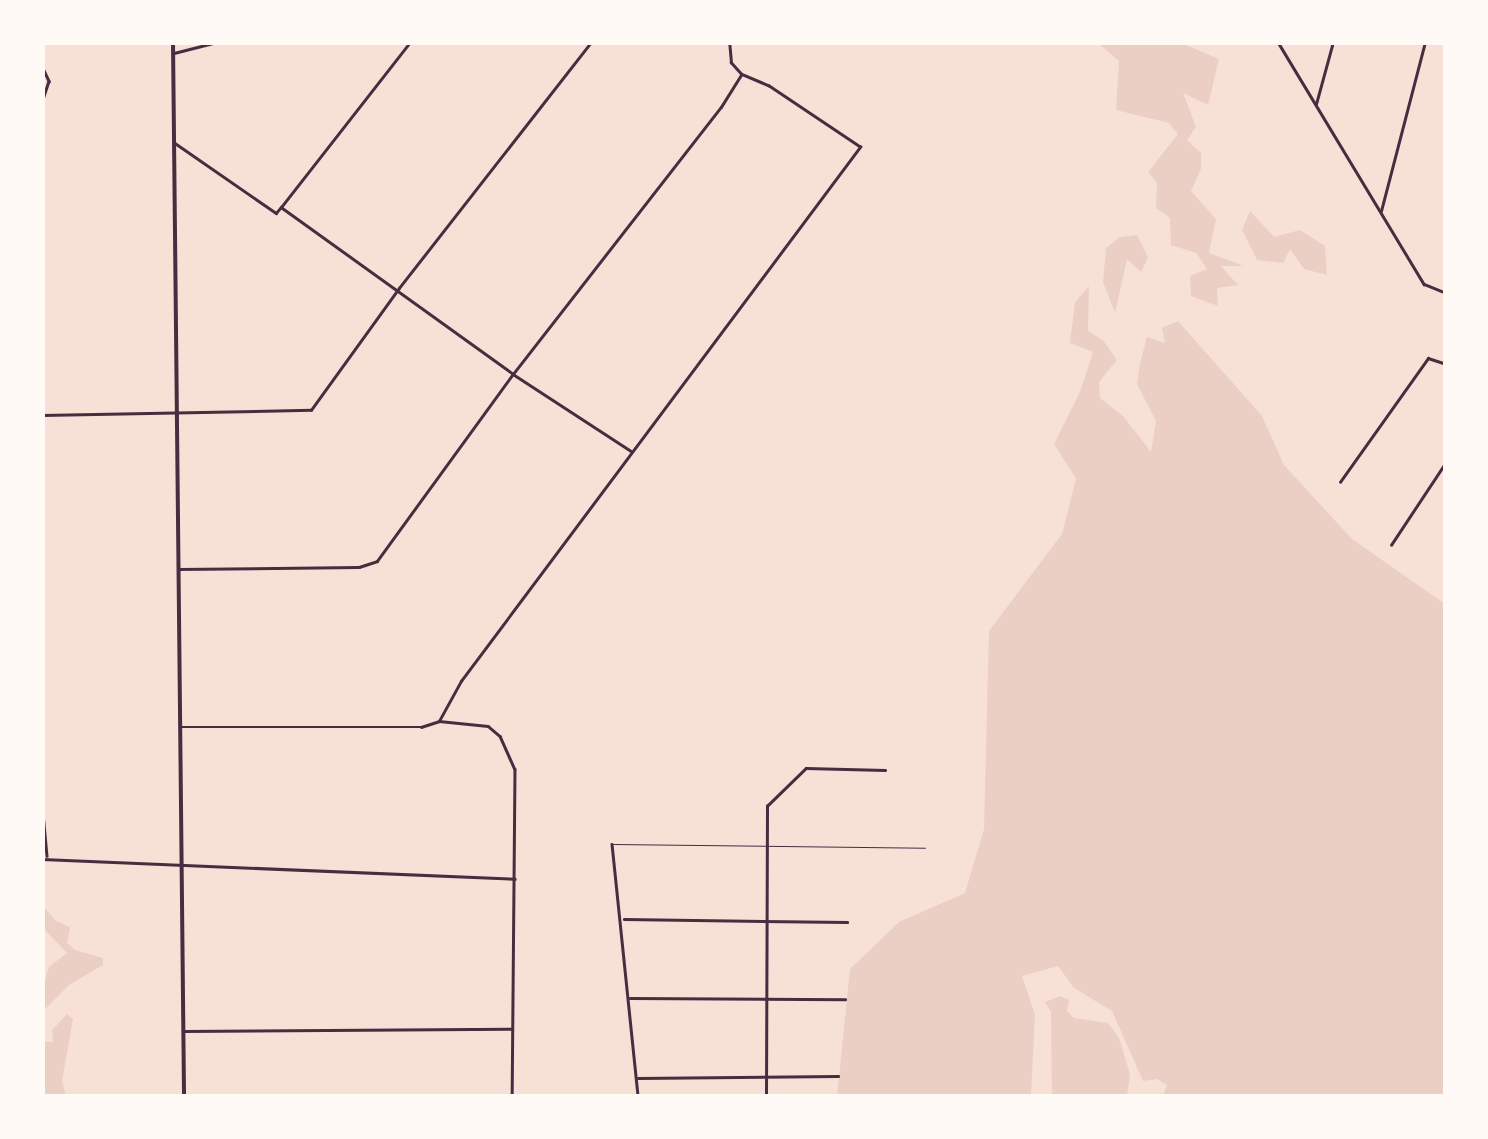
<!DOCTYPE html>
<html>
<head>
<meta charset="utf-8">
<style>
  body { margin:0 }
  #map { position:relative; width:1488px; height:1139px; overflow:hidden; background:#f7e1d7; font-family:Montserrat,sans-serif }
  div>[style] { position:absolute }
  .green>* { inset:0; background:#ebcfc5 }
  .service>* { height:1px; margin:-0.5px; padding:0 0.5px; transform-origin:0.5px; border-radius:0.5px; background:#4a2c40 }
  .minor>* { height:2.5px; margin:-1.25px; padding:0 1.25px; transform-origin:1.25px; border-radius:1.25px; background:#4a2c40 }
  .tertiary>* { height:4px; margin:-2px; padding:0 2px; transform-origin:2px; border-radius:2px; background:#4a2c40 }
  span { translate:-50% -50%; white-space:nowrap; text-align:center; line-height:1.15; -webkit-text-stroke:8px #fffaf5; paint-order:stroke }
  .frame { position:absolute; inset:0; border:45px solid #fffaf5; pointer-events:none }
</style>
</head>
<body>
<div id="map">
  <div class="green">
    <i style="clip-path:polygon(1098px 43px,1181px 43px,1219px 59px,1208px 105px,1183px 93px,1196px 127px,1187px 140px,1201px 153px,1201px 169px,1191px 191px,1216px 219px,1209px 253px,1244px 266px,1221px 266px,1238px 285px,1217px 288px,1218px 306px,1191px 296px,1190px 276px,1207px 269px,1196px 253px,1171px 245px,1170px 218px,1156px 208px,1157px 183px,1148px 172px,1178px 134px,1169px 123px,1116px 110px,1119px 61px)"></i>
    <i style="clip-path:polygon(1250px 211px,1274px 237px,1300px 230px,1325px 246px,1327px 275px,1304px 269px,1290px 249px,1283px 263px,1257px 260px,1242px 230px)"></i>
    <i style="clip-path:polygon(1137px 235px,1148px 257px,1141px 272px,1127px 259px,1115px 313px,1103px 282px,1106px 248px,1120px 237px)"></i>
    <i style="clip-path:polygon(1089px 286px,1088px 331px,1103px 340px,1117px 360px,1099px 382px,1100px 398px,1123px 416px,1151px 452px,1156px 421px,1137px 384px,1140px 363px,1147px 337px,1165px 343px,1162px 328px,1178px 321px,1262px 416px,1284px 465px,1352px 539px,1445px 604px,1445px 1096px,1163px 1096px,1167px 1085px,1157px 1079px,1143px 1081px,1112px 1011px,1074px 988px,1058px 966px,1022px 976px,1035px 1015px,1031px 1096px,837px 1096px,850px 969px,899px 922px,965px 893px,984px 829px,989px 631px,1062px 534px,1076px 479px,1054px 444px,1080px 392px,1093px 352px,1070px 343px,1075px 302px)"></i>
    <i style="clip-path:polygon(44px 907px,56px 921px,70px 927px,67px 943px,75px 950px,103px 958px,103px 965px,69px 985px,43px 1011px,43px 986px,49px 967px,67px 953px,43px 928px)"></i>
    <i style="clip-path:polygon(1060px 996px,1069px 1000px,1067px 1011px,1074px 1018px,1108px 1023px,1119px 1038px,1130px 1074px,1127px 1096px,1052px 1096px,1051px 1012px,1045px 1002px)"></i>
    <i style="clip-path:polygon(67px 1014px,73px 1019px,62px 1081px,66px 1096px,43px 1096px,43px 1042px,53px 1042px,52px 1030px)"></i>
  </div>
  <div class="service">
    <i style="left:613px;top:844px;width:312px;rotate:0.7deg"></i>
  </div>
  <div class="minor">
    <i style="left:1278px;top:42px;width:283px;rotate:58.9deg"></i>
    <i style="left:1424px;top:284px;width:24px;rotate:22deg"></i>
    <i style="left:174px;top:53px;width:44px;rotate:-14.3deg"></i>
    <i style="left:42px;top:66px;width:17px;rotate:65deg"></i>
    <i style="left:49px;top:81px;width:22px;rotate:108deg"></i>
    <i style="left:1316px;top:104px;width:64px;rotate:-74.7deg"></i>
    <i style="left:175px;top:143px;width:123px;rotate:34.7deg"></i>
    <i style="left:276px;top:213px;width:8px;rotate:-50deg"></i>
    <i style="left:281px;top:207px;width:286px;rotate:35.7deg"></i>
    <i style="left:513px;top:374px;width:141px;rotate:33.1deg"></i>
    <i style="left:282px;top:206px;width:208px;rotate:-52deg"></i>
    <i style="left:1381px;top:211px;width:175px;rotate:-75.4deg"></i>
    <i style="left:42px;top:415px;width:269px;rotate:-1.1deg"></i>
    <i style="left:311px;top:410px;width:150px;rotate:-54.2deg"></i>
    <i style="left:399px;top:288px;width:312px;rotate:-52deg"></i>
    <i style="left:1340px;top:482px;width:152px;rotate:-54.6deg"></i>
    <i style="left:1428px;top:358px;width:19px;rotate:18deg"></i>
    <i style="left:1391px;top:545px;width:100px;rotate:-56.5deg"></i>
    <i style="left:178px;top:569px;width:181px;rotate:-0.6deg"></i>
    <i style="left:359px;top:567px;width:19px;rotate:-18deg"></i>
    <i style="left:377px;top:561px;width:231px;rotate:-54deg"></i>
    <i style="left:513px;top:374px;width:338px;rotate:-52.1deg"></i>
    <i style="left:721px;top:107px;width:38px;rotate:-58deg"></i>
    <i style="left:439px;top:721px;width:49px;rotate:5.8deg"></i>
    <i style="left:488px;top:726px;width:16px;rotate:40deg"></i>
    <i style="left:500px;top:736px;width:36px;rotate:66deg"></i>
    <i style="left:515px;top:769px;width:327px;rotate:90.5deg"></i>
    <i style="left:182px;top:727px;width:239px"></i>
    <i style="left:421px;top:727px;width:19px;rotate:-18deg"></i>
    <i style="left:439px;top:721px;width:46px;rotate:-61.2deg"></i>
    <i style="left:461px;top:681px;width:667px;rotate:-53.23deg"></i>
    <i style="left:860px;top:147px;width:110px;rotate:-146.2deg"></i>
    <i style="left:769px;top:86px;width:30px;rotate:-157deg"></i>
    <i style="left:741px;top:74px;width:15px;rotate:-132deg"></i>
    <i style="left:731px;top:63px;width:21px;rotate:-95deg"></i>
    <i style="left:42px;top:802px;width:54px;rotate:84.7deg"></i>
    <i style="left:612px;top:844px;width:253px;rotate:84.1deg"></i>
    <i style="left:42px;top:859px;width:473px;rotate:2.4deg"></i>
    <i style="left:624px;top:919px;width:223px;rotate:0.8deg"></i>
    <i style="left:630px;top:998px;width:215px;rotate:0.3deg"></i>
    <i style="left:184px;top:1031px;width:327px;rotate:-0.4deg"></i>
    <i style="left:638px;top:1078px;width:200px;rotate:-0.6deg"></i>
    <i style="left:766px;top:1096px;width:290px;rotate:-89.8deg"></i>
    <i style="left:767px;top:806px;width:54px;rotate:-44.3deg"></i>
    <i style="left:806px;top:768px;width:79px;rotate:1.5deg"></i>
  </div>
  <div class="tertiary">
    <i style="left:173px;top:42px;width:1054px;rotate:89.4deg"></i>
  </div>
  <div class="frame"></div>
</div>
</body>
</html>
